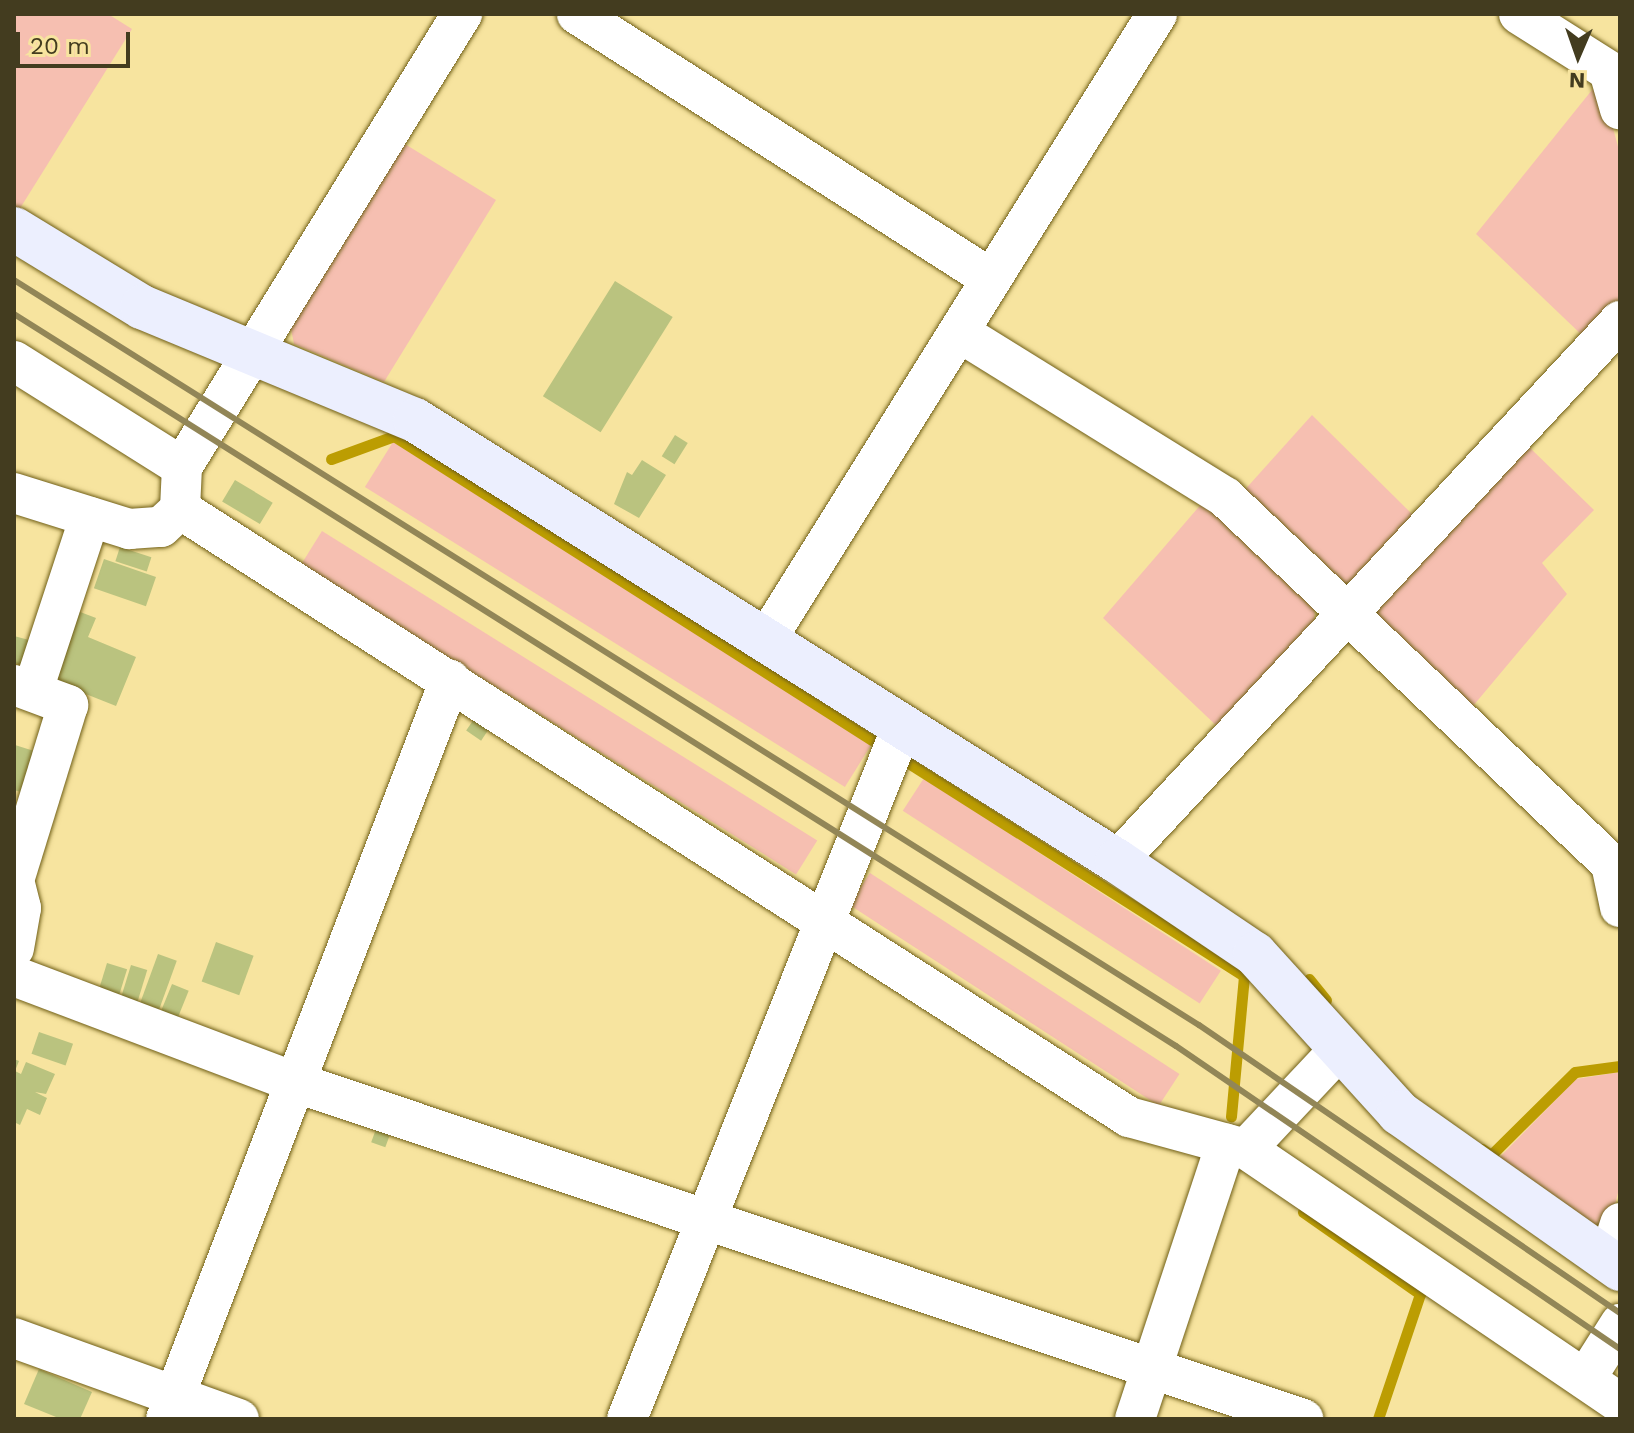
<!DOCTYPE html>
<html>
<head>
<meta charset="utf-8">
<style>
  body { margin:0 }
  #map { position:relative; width:1634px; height:1433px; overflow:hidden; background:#f7e49f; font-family:"Work Sans",sans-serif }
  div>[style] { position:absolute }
  .green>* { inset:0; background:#f6bfb1; transform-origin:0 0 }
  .stream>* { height:11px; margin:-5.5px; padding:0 5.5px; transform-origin:5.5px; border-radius:5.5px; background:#bc9d02 }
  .building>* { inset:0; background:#bac37f; transform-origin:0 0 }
  .roads { filter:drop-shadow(0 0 2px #705f17) drop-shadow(0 0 2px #705f17) }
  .street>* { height:40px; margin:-20px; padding:0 20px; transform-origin:20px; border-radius:20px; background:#fff }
  .secondary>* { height:44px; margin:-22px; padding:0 22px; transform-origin:22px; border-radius:22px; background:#eceffe }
  .rail>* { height:6px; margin:-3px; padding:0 3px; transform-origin:3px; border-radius:3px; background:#928657 }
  span { translate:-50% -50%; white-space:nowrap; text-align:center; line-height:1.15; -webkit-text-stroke:6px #f7e49f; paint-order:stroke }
  .frame { position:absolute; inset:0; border:16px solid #433c1f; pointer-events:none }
  .north { position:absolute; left:1538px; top:16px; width:80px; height:80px; -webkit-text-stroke:6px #f7e49f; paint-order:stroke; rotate:182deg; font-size:22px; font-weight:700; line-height:32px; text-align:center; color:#433c1f }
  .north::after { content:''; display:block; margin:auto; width:28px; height:36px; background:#433c1f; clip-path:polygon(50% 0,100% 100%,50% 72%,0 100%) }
  .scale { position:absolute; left:16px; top:32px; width:114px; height:36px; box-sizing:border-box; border:4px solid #433c1f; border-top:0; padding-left:10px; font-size:24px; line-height:28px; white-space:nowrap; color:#433c1f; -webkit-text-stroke:6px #f7e49f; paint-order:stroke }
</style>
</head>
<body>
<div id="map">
  <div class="green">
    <i style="clip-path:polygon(14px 14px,108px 14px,132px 29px,19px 210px,14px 207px)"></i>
    <i style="clip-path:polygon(1600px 80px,1620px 154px,1620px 302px,1585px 338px,1476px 234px)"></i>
    <i style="clip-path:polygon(400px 141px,496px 200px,384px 382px,294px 344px,289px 319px)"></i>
    <i style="clip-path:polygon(1312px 415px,1415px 517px,1352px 584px,1331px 583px,1241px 494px)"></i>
    <i style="left:393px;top:442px;width:566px;height:53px;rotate:32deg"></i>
    <i style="clip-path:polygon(1526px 444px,1594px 510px,1542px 563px,1567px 594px,1468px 712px,1372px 621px,1373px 605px)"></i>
    <i style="clip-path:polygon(1203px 502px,1315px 604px,1314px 628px,1221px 730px,1103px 618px)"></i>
    <i style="left:322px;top:531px;width:584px;height:40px;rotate:32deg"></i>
    <i style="left:924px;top:778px;width:354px;height:39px;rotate:33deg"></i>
    <i style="left:870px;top:873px;width:369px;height:38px;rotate:33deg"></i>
    <i style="clip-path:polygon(1620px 1072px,1620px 1185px,1614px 1208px,1599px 1228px,1495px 1162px,1576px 1079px)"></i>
  </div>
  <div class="stream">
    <i style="left:331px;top:459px;width:67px;rotate:-20.1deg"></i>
    <i style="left:394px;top:436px;width:566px;rotate:32.46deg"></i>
    <i style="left:907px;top:762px;width:399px;rotate:32.4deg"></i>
    <i style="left:1244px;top:976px;width:141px;rotate:95.3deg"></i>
    <i style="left:1309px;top:979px;width:27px;rotate:51deg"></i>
    <i style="left:1482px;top:1149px;width:11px;rotate:34deg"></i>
    <i style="left:1491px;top:1155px;width:118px;rotate:-44.7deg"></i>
    <i style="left:1575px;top:1072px;width:45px;rotate:-7.6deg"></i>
    <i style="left:1303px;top:1212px;width:143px;rotate:35deg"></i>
    <i style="left:1420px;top:1294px;width:132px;rotate:108.6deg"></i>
  </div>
  <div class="building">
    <i style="left:615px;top:281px;width:68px;height:136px;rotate:32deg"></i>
    <i style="left:675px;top:435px;width:15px;height:25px;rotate:32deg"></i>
    <i style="clip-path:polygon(642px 460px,666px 475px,639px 518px,614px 504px,627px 472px,632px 475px)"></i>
    <i style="left:235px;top:480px;width:44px;height:25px;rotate:31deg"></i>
    <i style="left:120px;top:547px;width:33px;height:15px;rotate:18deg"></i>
    <i style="left:104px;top:559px;width:55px;height:31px;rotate:19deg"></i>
    <i style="clip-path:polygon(75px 610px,96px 618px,88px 637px,136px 657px,116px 706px,58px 683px,59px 678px,50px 674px)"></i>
    <i style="clip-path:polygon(14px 636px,29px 640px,23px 665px,14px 663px)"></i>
    <i style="left:474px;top:719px;width:18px;height:14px;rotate:34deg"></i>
    <i style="clip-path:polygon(14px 735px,15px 745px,34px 751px,21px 792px,14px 790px)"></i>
    <i style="left:216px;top:942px;width:40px;height:42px;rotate:20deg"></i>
    <i style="left:158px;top:954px;width:20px;height:57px;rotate:20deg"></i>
    <i style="left:107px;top:963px;width:21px;height:30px;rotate:17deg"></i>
    <i style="left:131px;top:965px;width:17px;height:33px;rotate:17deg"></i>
    <i style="left:172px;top:984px;width:18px;height:33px;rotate:22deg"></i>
    <i style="left:39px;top:1032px;width:36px;height:23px;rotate:19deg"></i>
    <i style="clip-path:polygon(14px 1059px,19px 1061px,15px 1071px,21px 1074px,26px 1062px,55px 1074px,46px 1094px,35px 1092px,47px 1098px,40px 1115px,27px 1109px,20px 1125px,14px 1122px)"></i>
    <i style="left:376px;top:1129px;width:15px;height:14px;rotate:20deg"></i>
    <i style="clip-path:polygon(39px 1369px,92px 1392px,80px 1419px,61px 1419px,24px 1404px)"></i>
  </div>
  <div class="roads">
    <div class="street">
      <i style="left:577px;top:14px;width:492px;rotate:32.6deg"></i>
      <i style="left:1519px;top:14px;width:107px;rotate:32.3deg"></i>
      <i style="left:1609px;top:71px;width:40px;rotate:74deg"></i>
      <i style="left:959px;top:332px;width:313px;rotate:31.8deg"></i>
      <i style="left:1225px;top:497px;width:533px;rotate:43.55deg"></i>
      <i style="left:1611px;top:864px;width:44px;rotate:78.2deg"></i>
      <i style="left:14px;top:361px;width:199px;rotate:32.2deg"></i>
      <i style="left:14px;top:493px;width:121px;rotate:17.4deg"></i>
      <i style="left:129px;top:529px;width:32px;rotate:-4deg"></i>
      <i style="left:161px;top:527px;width:26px;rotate:-43deg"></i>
      <i style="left:180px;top:509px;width:42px;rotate:-87.3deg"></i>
      <i style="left:182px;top:467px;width:533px;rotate:-58.28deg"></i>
      <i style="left:180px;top:509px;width:1127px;rotate:32.65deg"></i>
      <i style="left:1129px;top:1117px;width:121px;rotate:15.3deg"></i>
      <i style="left:1246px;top:1149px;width:452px;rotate:34.2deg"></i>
      <i style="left:766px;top:640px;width:738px;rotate:-58.01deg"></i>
      <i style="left:14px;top:685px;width:58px;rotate:20.3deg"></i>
      <i style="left:68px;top:705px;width:183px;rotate:107.1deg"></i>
      <i style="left:14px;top:880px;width:29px;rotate:76deg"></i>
      <i style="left:21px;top:908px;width:41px;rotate:99.9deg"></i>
      <i style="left:33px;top:690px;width:182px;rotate:-71.8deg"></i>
      <i style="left:1117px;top:861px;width:738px;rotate:-47.03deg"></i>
      <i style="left:14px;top:976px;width:303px;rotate:20.7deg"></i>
      <i style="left:297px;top:1083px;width:1061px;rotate:18.47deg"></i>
      <i style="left:1246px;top:1149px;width:139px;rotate:-46.8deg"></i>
      <i style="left:1608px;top:1261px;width:40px;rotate:-72deg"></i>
      <i style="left:14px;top:1338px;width:239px;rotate:19.8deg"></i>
      <i style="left:1586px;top:1378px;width:64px;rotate:-57.8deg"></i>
      <i style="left:166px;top:1419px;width:792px;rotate:-68.98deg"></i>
      <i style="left:627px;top:1419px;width:745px;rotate:-68.33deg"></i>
      <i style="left:1135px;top:1419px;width:290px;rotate:-71.7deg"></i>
    </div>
    <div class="secondary">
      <i style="left:14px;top:229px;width:150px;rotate:31.4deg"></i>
      <i style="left:142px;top:307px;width:295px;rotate:22.5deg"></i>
      <i style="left:415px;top:420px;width:829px;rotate:32.14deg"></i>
      <i style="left:1117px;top:861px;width:166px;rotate:34deg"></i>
      <i style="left:1255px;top:954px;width:215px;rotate:47.8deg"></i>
      <i style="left:1399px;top:1113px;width:271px;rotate:35.2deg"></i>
    </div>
  </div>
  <div class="rail">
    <i style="left:14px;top:280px;width:1400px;rotate:32.16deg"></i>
    <i style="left:1199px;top:1025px;width:510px;rotate:34.38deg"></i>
    <i style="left:14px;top:314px;width:1373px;rotate:32.21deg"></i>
    <i style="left:1176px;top:1046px;width:538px;rotate:34.31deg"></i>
  </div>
  <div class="frame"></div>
  <div class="north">N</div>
  <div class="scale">20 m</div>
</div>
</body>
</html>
